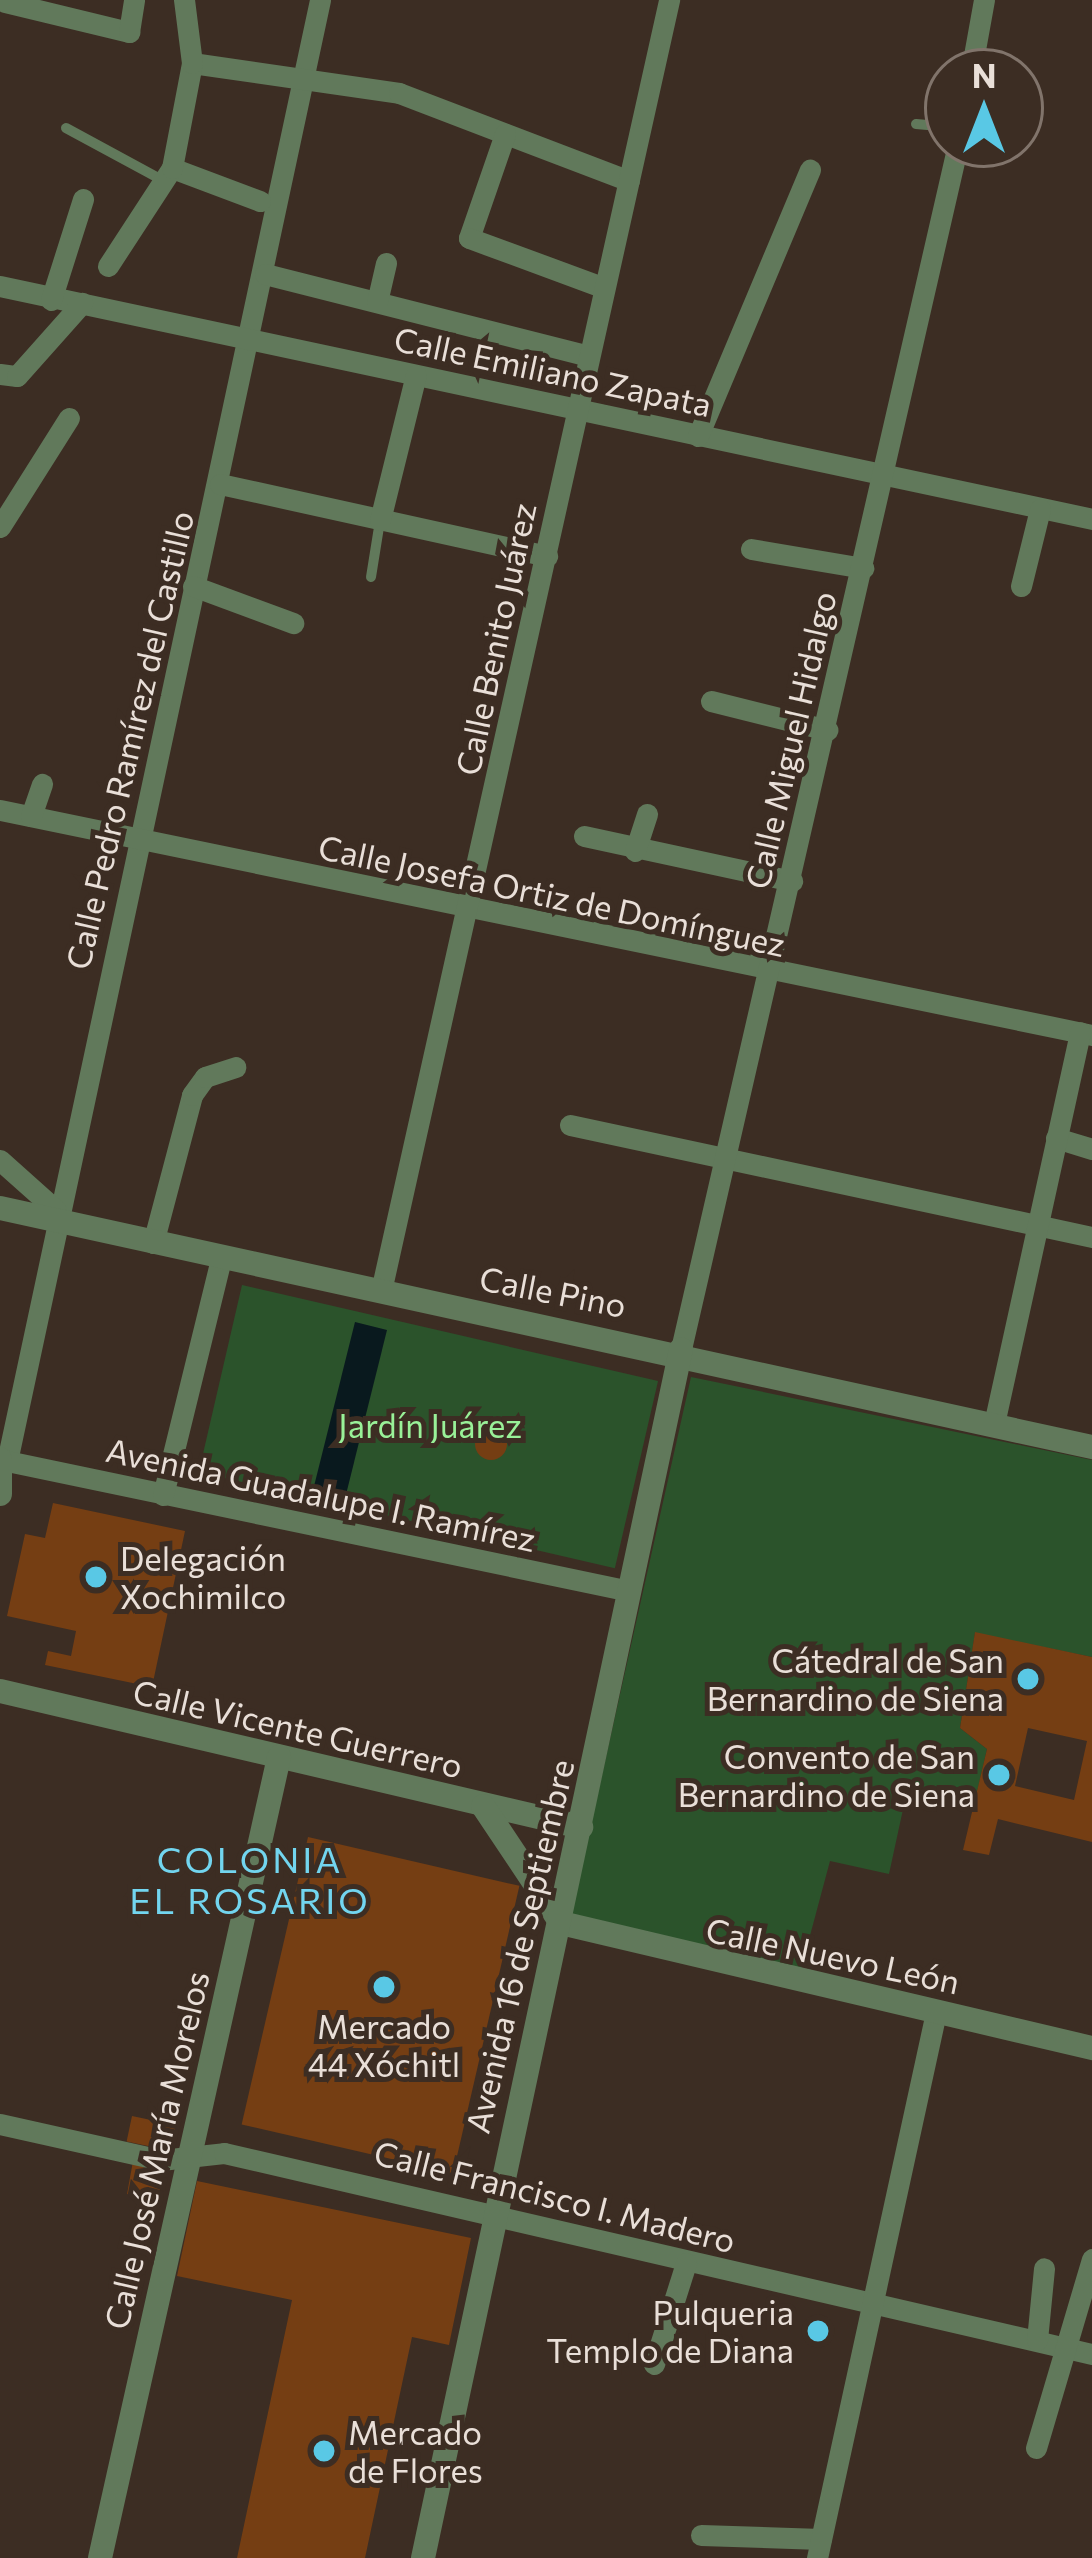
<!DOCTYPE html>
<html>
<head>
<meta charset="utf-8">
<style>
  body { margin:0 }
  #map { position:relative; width:1092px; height:2558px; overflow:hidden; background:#3c2d23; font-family:Commissioner,sans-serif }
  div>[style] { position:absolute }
  .green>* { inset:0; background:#2b532b; transform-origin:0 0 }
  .water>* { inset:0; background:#09191e; transform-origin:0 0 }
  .building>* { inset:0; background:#753e13; transform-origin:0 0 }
  .round { border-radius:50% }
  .service>* { height:10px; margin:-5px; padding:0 5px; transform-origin:5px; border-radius:5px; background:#61795b }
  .minor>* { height:21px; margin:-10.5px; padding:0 10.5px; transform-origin:10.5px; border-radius:10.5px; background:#61795b }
  .tertiary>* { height:24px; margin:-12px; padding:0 12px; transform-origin:12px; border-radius:12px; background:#61795b }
  .dots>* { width:33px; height:33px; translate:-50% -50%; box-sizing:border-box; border:6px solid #3c2d23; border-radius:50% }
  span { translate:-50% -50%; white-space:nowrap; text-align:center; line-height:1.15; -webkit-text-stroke:10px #3c2d23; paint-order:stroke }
  .street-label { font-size:33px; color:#e9dfd8 }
  .park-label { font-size:33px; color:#99f198 }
  .poi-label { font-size:33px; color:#e9dfd8 }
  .left { translate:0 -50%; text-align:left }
  .right { translate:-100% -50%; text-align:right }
  .neighbourhood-label { font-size:36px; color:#72d5ef; letter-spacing:3px }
  .north { position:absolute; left:924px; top:48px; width:120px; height:120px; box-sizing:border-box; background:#3c2d23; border:3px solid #81746b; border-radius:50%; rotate:0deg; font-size:33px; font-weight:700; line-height:48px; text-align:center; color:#e9dfd8 }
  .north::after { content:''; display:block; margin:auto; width:42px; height:54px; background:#59c8e5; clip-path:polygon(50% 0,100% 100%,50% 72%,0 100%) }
</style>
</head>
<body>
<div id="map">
  <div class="green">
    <i style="left:242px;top:1285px;width:427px;height:192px;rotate:13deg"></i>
    <i style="clip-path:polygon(691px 1377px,1092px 1460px,1092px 1657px,975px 1633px,960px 1728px,987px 1749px,974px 1805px,907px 1791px,889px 1874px,830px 1861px,800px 1973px,570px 1918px)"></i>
  </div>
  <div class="water">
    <i style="left:355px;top:1322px;width:33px;height:175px;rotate:14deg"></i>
  </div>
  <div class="building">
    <i class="round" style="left:475px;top:1428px;width:32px;height:32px"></i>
    <i style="clip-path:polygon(53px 1503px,185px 1531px,152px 1687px,45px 1665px,48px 1651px,71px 1656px,76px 1631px,7px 1616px,25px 1534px,45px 1538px)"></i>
    <i style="clip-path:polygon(evenodd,975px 1632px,1092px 1657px,1092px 1842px,998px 1819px,989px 1855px,963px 1850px,987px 1749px,960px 1728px,975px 1632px,1028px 1728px,1087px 1741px,1074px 1800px,1015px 1786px,1028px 1728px)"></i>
    <i style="left:308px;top:1837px;width:217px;height:295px;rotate:13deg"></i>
    <i style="left:132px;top:2116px;width:45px;height:26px;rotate:12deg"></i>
    <i style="clip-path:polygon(133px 2161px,162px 2179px,158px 2201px,127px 2194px)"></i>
    <i style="clip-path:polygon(197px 2181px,471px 2238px,449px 2345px,412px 2337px,365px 2558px,237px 2558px,292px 2300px,177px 2276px)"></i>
  </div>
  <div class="service">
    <i style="left:916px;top:124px;width:32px;rotate:5deg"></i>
    <i style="left:66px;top:128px;width:109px;rotate:28.4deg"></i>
    <i style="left:371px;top:577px;width:57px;rotate:-80.9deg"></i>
  </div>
  <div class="minor">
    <i style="left:320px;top:0;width:1494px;rotate:102.09deg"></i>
    <i style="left:7px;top:1461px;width:636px;rotate:11.79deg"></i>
    <i style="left:5px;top:2px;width:128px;rotate:13.6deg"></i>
    <i style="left:129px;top:32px;width:32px;rotate:-81deg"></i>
    <i style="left:192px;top:63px;width:209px;rotate:8.2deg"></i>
    <i style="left:399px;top:93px;width:246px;rotate:20.9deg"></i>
    <i style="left:971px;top:72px;width:73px;rotate:-79.8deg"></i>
    <i style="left:505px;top:134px;width:110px;rotate:109.1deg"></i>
    <i style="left:469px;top:238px;width:142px;rotate:20.2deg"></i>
    <i style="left:172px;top:168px;width:94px;rotate:20.6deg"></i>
    <i style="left:108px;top:266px;width:117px;rotate:-56.9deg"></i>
    <i style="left:172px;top:168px;width:107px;rotate:-79.2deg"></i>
    <i style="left:192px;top:63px;width:64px;rotate:-97.2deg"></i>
    <i style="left:265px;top:274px;width:330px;rotate:14.2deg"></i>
    <i style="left:0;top:286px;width:1117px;rotate:12.04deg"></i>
    <i style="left:51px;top:300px;width:106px;rotate:-72.4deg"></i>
    <i style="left:377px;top:302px;width:40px;rotate:-77deg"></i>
    <i style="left:0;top:374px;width:17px;rotate:7deg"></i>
    <i style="left:17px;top:376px;width:98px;rotate:-48.3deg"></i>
    <i style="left:698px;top:436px;width:289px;rotate:-67.2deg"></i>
    <i style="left:220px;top:484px;width:335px;rotate:12.4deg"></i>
    <i style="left:380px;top:520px;width:149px;rotate:-76.1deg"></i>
    <i style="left:0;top:527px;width:129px;rotate:-57.7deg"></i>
    <i style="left:751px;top:549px;width:114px;rotate:9.6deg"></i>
    <i style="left:193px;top:586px;width:107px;rotate:20.3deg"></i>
    <i style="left:1021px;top:586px;width:79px;rotate:-76.1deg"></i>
    <i style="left:711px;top:701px;width:120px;rotate:14deg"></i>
    <i style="left:0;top:810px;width:1115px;rotate:11.64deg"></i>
    <i style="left:31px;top:816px;width:34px;rotate:-71deg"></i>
    <i style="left:584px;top:836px;width:213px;rotate:12.2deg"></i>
    <i style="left:635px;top:851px;width:39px;rotate:-72deg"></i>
    <i style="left:570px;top:1125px;width:534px;rotate:12.11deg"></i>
    <i style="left:1056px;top:1138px;width:38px;rotate:17deg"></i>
    <i style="left:0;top:1160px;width:75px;rotate:41.8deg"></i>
    <i style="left:153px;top:1243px;width:153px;rotate:-75.2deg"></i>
    <i style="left:192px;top:1095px;width:22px;rotate:-54deg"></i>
    <i style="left:205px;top:1077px;width:32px;rotate:-18deg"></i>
    <i style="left:381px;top:1291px;width:1323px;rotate:-77.42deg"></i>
    <i style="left:681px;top:1349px;width:1236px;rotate:-77.05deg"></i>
    <i style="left:994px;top:1424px;width:401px;rotate:-77.6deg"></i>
    <i style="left:163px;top:1495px;width:244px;rotate:-76.2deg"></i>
    <i style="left:0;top:2124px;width:165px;rotate:12.6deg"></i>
    <i style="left:161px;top:2160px;width:63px;rotate:-6.3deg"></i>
    <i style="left:224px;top:2153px;width:891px;rotate:13.04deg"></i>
    <i style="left:1037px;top:2340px;width:72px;rotate:-84.4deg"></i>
    <i style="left:654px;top:2364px;width:106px;rotate:-72.4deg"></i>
    <i style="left:1036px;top:2448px;width:197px;rotate:-73.5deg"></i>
    <i style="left:701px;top:2535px;width:120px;rotate:1.9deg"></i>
    <i style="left:817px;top:2558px;width:559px;rotate:-77.7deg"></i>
  </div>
  <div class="tertiary">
    <i style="left:0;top:1208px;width:1118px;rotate:12.35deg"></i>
    <i style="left:0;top:1459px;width:35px;rotate:90deg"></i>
    <i style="left:0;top:1691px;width:597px;rotate:13.17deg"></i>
    <i style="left:483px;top:1806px;width:141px;rotate:56.3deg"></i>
    <i style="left:561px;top:1923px;width:546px;rotate:13.25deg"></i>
    <i style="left:100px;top:2558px;width:821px;rotate:-77.4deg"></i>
    <i style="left:423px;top:2558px;width:1236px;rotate:-77.95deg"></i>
  </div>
  <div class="dots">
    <i style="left:96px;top:1577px;background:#59c8e5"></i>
    <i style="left:1028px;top:1679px;background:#59c8e5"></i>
    <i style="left:999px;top:1775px;background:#59c8e5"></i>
    <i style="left:384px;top:1987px;background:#59c8e5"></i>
    <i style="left:818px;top:2331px;background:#59c8e5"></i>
    <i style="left:324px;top:2451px;background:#59c8e5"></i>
  </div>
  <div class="street-label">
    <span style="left:553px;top:371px;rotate:12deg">Calle Emiliano Zapata</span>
    <span style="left:495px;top:639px;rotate:-78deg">Calle Benito Juárez</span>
    <span style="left:129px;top:740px;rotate:-77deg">Calle Pedro Ramírez del Castillo</span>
    <span style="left:790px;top:740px;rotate:-77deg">Calle Miguel Hidalgo</span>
    <span style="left:552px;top:895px;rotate:12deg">Calle Josefa Ortiz de Domínguez</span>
    <span style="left:553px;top:1291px;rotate:11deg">Calle Pino</span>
    <span style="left:321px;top:1494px;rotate:12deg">Avenida Guadalupe I. Ramírez</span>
    <span style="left:298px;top:1728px;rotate:13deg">Calle Vicente Guerrero</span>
    <span style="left:519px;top:1946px;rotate:-77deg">Avenida 16 de Septiembre</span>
    <span style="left:833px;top:1955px;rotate:12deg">Calle Nuevo León</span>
    <span style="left:156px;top:2150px;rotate:-77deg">Calle José María Morelos</span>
    <span style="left:555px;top:2196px;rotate:14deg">Calle Francisco I. Madero</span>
  </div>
  <div class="park-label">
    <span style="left:430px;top:1425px">Jardín Juárez</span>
  </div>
  <div class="poi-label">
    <span class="left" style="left:120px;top:1577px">Delegación<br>Xochimilco</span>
    <span class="right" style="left:1004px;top:1679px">Cátedral de San<br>Bernardino de Siena</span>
    <span class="right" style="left:975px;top:1775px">Convento de San<br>Bernardino de Siena</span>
    <span style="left:384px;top:2045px">Mercado<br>44 Xóchitl</span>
    <span class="right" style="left:794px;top:2331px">Pulqueria<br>Templo de Diana</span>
    <span class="left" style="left:348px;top:2451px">Mercado<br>de Flores</span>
  </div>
  <div class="neighbourhood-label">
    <span style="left:250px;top:1879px">COLONIA<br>EL ROSARIO</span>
  </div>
  <div class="north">N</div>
</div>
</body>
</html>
